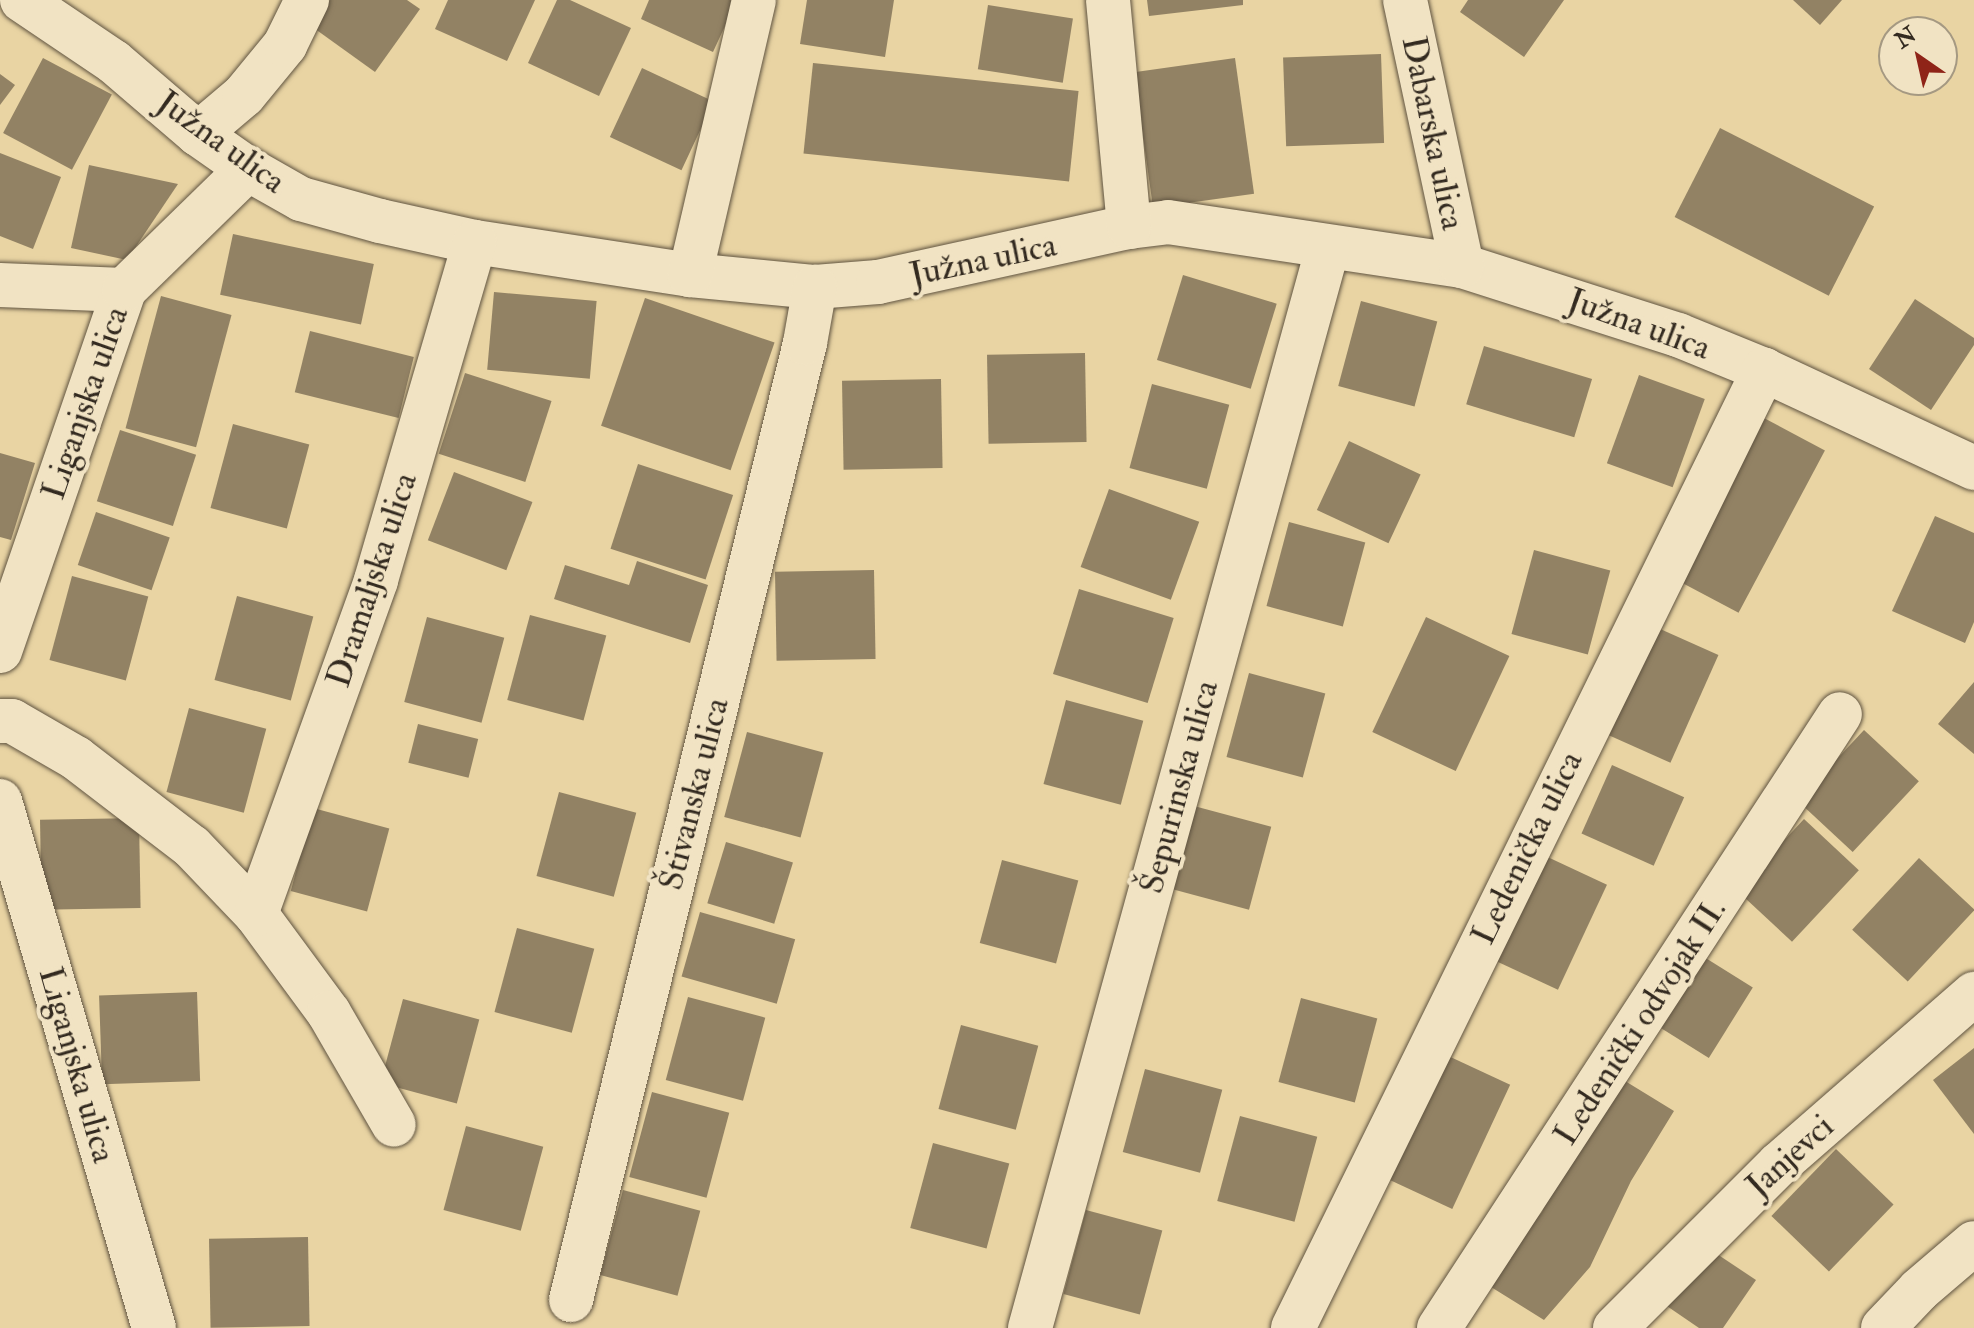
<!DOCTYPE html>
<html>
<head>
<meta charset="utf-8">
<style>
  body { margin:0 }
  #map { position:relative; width:1974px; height:1328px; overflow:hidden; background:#e9d4a3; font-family:"IM FELL Double Pica",serif }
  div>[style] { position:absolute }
  .building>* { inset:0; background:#928264; transform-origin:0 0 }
  .roads { filter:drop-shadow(0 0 2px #605441) drop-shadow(0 0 2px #605441) }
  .minor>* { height:44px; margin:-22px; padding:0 22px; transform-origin:22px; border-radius:22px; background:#f1e3c3 }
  span { translate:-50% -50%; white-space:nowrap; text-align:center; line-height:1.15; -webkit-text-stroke:8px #f1e3c3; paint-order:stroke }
  .street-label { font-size:34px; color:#332a20 }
  .north { position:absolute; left:1878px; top:16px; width:80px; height:80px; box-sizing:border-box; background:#f1e3c3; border:2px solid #a59982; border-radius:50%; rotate:326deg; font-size:22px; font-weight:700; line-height:32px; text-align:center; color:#332a20 }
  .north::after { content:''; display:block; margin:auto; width:28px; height:36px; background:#8f2418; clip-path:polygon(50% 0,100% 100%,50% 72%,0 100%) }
</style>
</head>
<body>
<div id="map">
  <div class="building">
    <i style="clip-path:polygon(330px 0,407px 0,420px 9px,375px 72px,311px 26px)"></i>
    <i style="clip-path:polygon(448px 0,535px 0,507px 61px,435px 29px)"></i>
    <i style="clip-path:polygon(557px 0,570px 0,631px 28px,599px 96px,528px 63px)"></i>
    <i style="clip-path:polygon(649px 0,737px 0,713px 52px,641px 19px)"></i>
    <i style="clip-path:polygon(807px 0,894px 0,885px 57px,800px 44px)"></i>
    <i style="clip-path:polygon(1147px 0,1243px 0,1243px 5px,1149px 16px)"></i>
    <i style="clip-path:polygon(1468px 0,1564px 0,1524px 57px,1460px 12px)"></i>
    <i style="clip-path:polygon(1793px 0,1842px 0,1820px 25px)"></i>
    <i style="left:988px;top:5px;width:86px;height:65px;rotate:9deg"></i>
    <i style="left:1381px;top:54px;width:89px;height:98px;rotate:88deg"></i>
    <i style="left:43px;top:58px;width:78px;height:85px;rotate:28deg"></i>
    <i style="left:1235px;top:58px;width:137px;height:102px;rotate:82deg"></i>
    <i style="left:813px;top:63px;width:267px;height:91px;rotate:6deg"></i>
    <i style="left:642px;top:68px;width:79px;height:76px;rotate:25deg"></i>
    <i style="clip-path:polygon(0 74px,15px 85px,0 105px)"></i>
    <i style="left:1720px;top:128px;width:173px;height:100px;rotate:27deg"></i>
    <i style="clip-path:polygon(0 153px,61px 177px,33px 249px,0 236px)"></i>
    <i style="clip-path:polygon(89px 165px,178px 184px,127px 260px,71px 248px)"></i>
    <i style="left:233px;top:234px;width:144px;height:62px;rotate:12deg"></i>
    <i style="left:1183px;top:275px;width:98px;height:89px;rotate:17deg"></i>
    <i style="left:494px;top:292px;width:103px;height:78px;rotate:5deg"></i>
    <i style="left:161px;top:296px;width:73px;height:137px;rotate:15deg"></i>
    <i style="left:645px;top:298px;width:137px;height:135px;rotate:19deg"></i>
    <i style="clip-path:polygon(1915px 299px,1974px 338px,1974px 345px,1931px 410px,1869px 369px)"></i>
    <i style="left:1361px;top:301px;width:79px;height:88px;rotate:15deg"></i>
    <i style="left:310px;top:331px;width:107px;height:63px;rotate:14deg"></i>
    <i style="left:1484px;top:346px;width:113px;height:61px;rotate:17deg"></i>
    <i style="left:1085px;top:353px;width:89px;height:98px;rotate:89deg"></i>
    <i style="left:465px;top:373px;width:91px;height:85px;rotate:18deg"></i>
    <i style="left:1639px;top:375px;width:70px;height:94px;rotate:20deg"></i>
    <i style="left:941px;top:379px;width:89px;height:99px;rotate:89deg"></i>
    <i style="left:1152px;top:384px;width:80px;height:87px;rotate:15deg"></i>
    <i style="left:1764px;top:418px;width:69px;height:184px;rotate:28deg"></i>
    <i style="left:233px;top:424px;width:79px;height:87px;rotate:15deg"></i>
    <i style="left:120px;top:430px;width:80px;height:75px;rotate:18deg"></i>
    <i style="left:1349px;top:441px;width:79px;height:76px;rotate:25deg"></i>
    <i style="clip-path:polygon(0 453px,35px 463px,11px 540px,0 537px)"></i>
    <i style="left:638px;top:464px;width:100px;height:89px;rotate:18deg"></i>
    <i style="left:454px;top:472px;width:84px;height:73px;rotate:21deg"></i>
    <i style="left:1109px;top:489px;width:96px;height:83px;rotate:20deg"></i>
    <i style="left:96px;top:512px;width:78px;height:56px;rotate:19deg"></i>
    <i style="clip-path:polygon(1935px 516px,1974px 533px,1974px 622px,1965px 643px,1892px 611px)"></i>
    <i style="left:1289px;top:522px;width:79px;height:87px;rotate:15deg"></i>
    <i style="left:1534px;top:550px;width:79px;height:87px;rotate:15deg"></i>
    <i style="clip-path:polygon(637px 561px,708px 585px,690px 643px,554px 599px,565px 565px,629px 585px)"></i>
    <i style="left:874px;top:570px;width:89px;height:99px;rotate:89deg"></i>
    <i style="left:72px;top:576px;width:79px;height:87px;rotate:15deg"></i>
    <i style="left:1079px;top:589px;width:99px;height:89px;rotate:17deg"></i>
    <i style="left:237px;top:596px;width:79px;height:87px;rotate:15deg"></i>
    <i style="left:530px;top:615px;width:79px;height:88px;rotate:15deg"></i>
    <i style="left:427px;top:617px;width:80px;height:88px;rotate:15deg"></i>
    <i style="left:1426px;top:617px;width:92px;height:127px;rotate:25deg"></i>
    <i style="left:1649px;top:624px;width:76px;height:118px;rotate:24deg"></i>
    <i style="left:1249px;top:673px;width:79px;height:87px;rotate:15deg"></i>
    <i style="clip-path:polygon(1974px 682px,1974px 754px,1938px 724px)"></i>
    <i style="left:1066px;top:700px;width:80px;height:87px;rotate:15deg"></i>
    <i style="left:189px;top:708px;width:80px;height:87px;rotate:15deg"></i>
    <i style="left:418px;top:724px;width:62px;height:40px;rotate:14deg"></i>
    <i style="left:1864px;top:730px;width:75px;height:97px;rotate:43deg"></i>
    <i style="left:747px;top:732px;width:79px;height:88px;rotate:15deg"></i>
    <i style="left:1612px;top:765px;width:79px;height:75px;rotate:24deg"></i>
    <i style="left:559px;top:792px;width:80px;height:87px;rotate:15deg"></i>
    <i style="left:1194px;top:806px;width:80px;height:86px;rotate:15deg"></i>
    <i style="left:313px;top:808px;width:79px;height:86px;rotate:15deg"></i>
    <i style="left:139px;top:818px;width:90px;height:99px;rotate:89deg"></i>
    <i style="left:1804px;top:819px;width:75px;height:98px;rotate:43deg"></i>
    <i style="left:726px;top:842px;width:70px;height:64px;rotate:17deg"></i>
    <i style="left:1539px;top:853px;width:75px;height:116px;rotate:25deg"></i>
    <i style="left:1919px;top:858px;width:76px;height:98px;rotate:43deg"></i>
    <i style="left:1002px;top:860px;width:79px;height:86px;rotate:15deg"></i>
    <i style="left:700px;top:912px;width:99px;height:67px;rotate:16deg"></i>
    <i style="left:517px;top:928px;width:80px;height:87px;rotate:15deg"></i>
    <i style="left:1696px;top:952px;width:67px;height:83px;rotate:32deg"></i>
    <i style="left:197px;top:992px;width:89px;height:98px;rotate:88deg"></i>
    <i style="left:688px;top:997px;width:80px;height:86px;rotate:15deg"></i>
    <i style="left:1301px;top:998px;width:79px;height:87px;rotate:15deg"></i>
    <i style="left:403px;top:999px;width:79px;height:87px;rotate:15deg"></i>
    <i style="left:961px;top:1025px;width:80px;height:87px;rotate:15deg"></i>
    <i style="clip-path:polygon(1974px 1048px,1974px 1134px,1933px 1080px)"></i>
    <i style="left:1444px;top:1054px;width:73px;height:137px;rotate:25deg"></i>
    <i style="left:1145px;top:1069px;width:80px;height:86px;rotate:15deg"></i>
    <i style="clip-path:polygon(1612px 1073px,1674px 1111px,1631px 1181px,1590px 1267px,1544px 1320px,1483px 1282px,1542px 1212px,1569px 1142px)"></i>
    <i style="left:652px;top:1092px;width:80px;height:88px;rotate:15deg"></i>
    <i style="left:1240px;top:1116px;width:80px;height:88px;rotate:15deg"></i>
    <i style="left:466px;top:1126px;width:80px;height:87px;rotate:15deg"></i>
    <i style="left:933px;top:1143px;width:79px;height:88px;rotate:15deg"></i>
    <i style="left:1836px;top:1149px;width:80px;height:93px;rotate:44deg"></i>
    <i style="left:623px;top:1190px;width:80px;height:88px;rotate:15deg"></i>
    <i style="left:1086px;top:1210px;width:79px;height:87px;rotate:15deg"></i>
    <i style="left:308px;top:1237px;width:89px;height:99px;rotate:89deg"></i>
    <i style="clip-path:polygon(1702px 1244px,1756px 1280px,1723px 1328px,1699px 1328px,1661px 1302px)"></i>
  </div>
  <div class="roads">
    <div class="minor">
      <i style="left:22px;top:0;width:111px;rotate:34deg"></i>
      <i style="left:114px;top:62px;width:111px;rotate:40.6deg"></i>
      <i style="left:198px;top:134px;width:61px;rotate:35deg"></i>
      <i style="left:248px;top:169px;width:61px;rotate:29.5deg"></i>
      <i style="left:301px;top:199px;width:82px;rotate:15.6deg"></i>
      <i style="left:380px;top:221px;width:97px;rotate:12.5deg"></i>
      <i style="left:475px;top:242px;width:218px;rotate:8.7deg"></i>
      <i style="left:690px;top:275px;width:126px;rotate:5.5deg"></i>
      <i style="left:815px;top:287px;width:63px;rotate:-4.5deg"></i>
      <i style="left:878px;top:282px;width:257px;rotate:-12.4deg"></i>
      <i style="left:1129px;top:227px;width:39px;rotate:-7deg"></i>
      <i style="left:1168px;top:222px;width:297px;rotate:8.5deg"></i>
      <i style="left:1462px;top:266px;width:227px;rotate:17.7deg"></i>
      <i style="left:1678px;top:335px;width:93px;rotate:22.1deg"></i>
      <i style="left:1764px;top:370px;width:232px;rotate:25deg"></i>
      <i style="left:1108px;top:0;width:228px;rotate:84.7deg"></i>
      <i style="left:1405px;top:0;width:272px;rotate:77.9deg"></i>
      <i style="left:198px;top:134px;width:60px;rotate:-40.3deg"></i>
      <i style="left:244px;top:95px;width:65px;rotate:-50.6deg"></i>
      <i style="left:285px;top:45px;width:50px;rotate:-63.9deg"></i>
      <i style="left:690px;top:275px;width:282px;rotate:-76.9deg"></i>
      <i style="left:0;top:285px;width:124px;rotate:2.3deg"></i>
      <i style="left:0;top:651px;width:382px;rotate:-71deg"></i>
      <i style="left:124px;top:290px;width:173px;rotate:-44.3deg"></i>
      <i style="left:0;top:721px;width:12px"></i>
      <i style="left:12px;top:721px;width:74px;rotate:30deg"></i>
      <i style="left:76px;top:758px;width:146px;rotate:37.5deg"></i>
      <i style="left:192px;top:847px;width:93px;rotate:46.3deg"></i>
      <i style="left:256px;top:914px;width:123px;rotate:53.6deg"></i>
      <i style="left:329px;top:1013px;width:129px;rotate:59.9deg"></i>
      <i style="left:0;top:801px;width:549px;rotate:73.71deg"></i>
      <i style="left:256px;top:914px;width:355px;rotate:-70.2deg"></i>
      <i style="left:376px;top:580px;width:352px;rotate:-73.7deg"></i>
      <i style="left:571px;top:1300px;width:985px;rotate:-76.26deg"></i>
      <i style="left:805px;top:343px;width:57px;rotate:-79.9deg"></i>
      <i style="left:1030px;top:1328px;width:1121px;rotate:-74.59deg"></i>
      <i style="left:1293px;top:1328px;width:1068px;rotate:-63.82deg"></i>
      <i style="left:1439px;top:1328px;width:733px;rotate:-56.85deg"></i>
      <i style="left:1615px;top:1328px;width:232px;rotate:-45deg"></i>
      <i style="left:1779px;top:1164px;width:259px;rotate:-41.1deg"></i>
      <i style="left:1883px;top:1328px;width:52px;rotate:-46.5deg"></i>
      <i style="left:1919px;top:1290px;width:72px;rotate:-40.5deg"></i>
    </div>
  </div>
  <div class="street-label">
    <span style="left:1433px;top:133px;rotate:78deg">Dabarska ulica</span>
    <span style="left:221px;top:142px;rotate:36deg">Južna ulica</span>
    <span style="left:983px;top:260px;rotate:-12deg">Južna ulica</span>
    <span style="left:1639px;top:324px;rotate:20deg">Južna ulica</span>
    <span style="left:85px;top:403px;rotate:-71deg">Liganjska ulica</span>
    <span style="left:372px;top:580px;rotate:-72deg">Dramaljska ulica</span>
    <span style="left:1179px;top:787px;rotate:-75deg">Šepurinska ulica</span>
    <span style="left:694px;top:794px;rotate:-76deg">Štivanska ulica</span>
    <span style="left:1527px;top:848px;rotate:-64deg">Ledenička ulica</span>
    <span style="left:1640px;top:1022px;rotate:-57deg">Ledenički odvojak II.</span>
    <span style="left:77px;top:1065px;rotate:74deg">Liganjska ulica</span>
    <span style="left:1790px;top:1156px;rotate:-42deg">Janjevci</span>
  </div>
  <div class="north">N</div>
</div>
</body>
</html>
